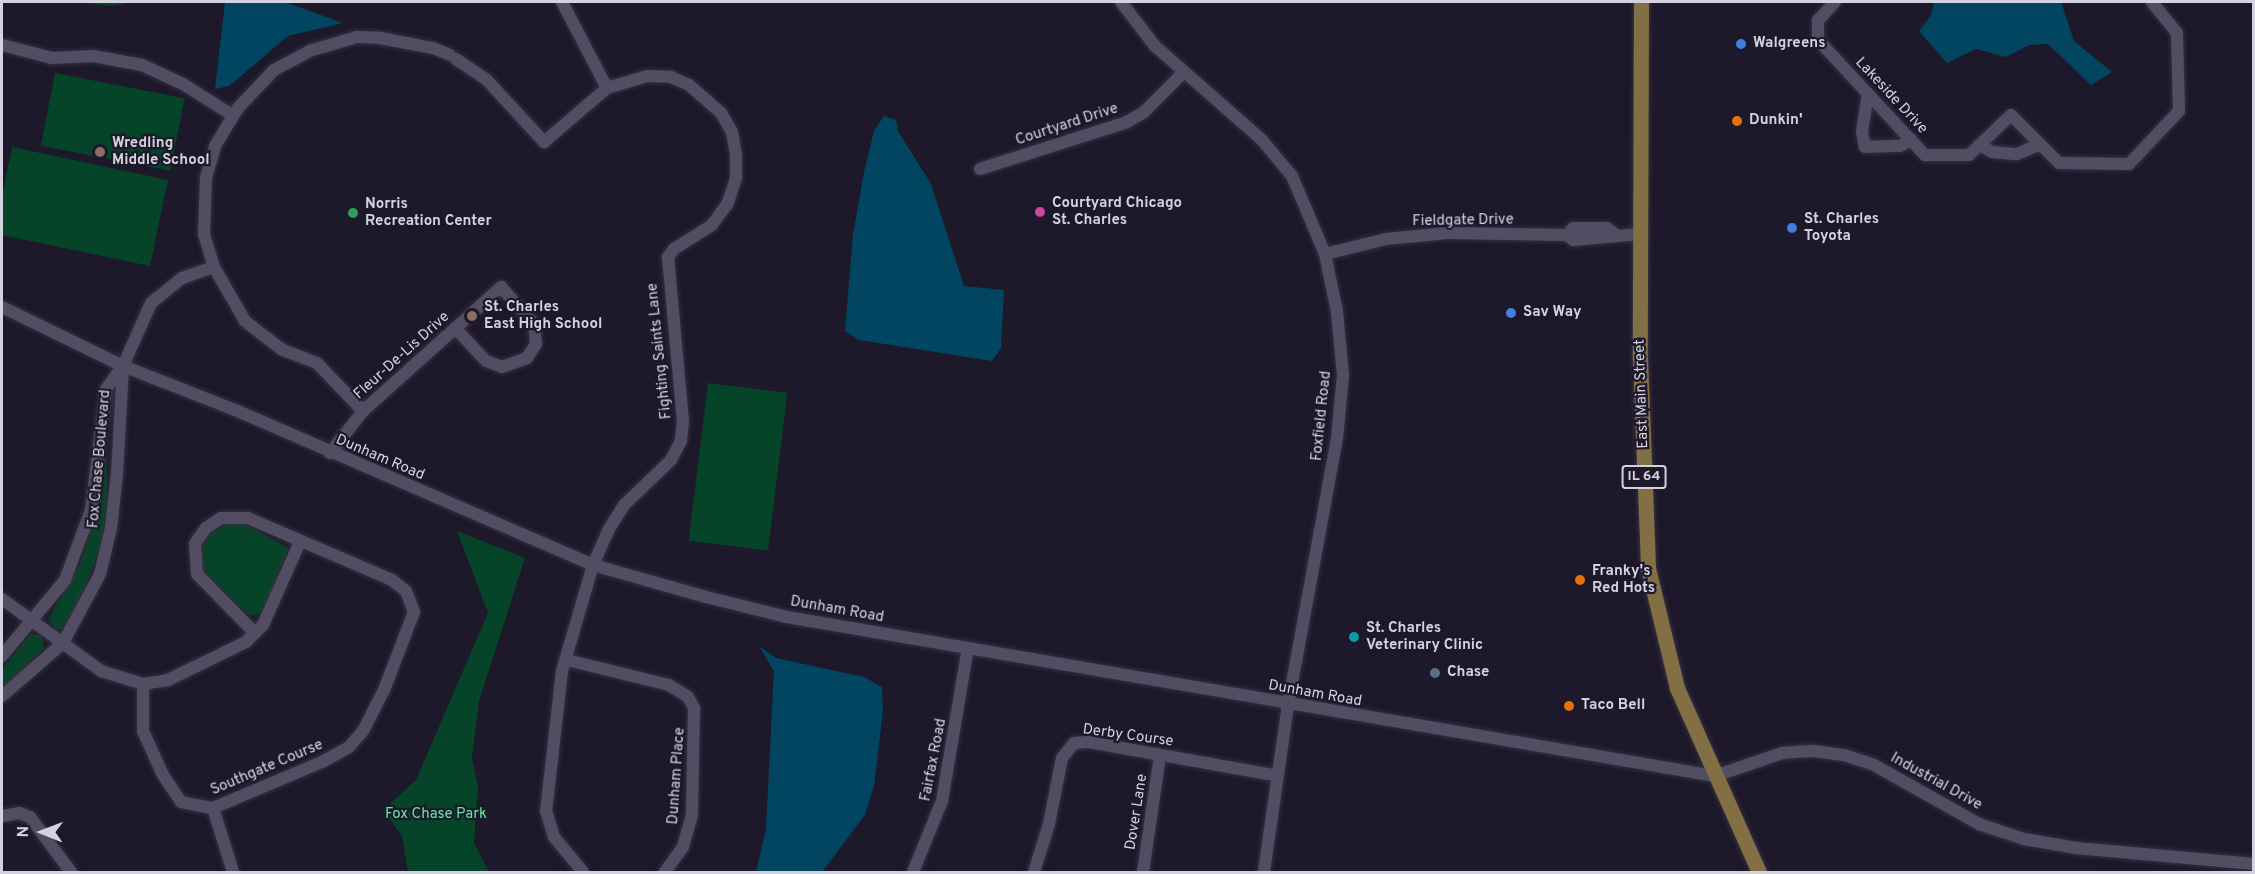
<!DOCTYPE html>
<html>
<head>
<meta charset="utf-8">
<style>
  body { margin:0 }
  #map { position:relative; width:2255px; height:874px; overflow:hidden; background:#1d182a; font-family:Overpass,sans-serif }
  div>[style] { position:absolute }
  .green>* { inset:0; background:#064429; transform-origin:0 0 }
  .water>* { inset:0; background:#014560 }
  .roads { filter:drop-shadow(0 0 2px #35313f) drop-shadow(0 0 2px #35313f) }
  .minor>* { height:12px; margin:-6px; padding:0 6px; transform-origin:6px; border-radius:6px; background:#524d62 }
  .major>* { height:15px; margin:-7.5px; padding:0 7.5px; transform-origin:7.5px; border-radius:7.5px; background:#836f44 }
  .dots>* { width:16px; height:16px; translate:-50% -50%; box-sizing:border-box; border:3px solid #1d182a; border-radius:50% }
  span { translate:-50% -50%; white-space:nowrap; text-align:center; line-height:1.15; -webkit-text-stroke:4.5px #1d182a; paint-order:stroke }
  .shield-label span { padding:2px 4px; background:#1d182a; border:2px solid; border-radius:4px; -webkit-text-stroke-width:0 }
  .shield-label { font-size:14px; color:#d4d2de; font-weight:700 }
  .poi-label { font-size:15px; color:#d4d2de; font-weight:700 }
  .left { translate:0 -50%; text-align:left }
  .street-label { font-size:15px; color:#d4d2de }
  .park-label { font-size:15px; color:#5fe9a5 }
  .frame { position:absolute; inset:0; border:3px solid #d4d2de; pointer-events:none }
  .north { position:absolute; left:12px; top:802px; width:60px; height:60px; -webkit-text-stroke:4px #1d182a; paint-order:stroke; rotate:271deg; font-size:16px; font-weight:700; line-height:24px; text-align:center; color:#d4d2de }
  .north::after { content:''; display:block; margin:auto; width:21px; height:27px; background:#d4d2de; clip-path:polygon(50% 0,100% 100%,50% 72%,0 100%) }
</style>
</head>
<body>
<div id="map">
  <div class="green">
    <i style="clip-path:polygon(76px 2px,135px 2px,111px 6px)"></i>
    <i style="left:55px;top:73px;width:132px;height:74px;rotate:11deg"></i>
    <i style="clip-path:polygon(12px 147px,168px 180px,150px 266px,2px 235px,2px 197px)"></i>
    <i style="left:708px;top:383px;width:80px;height:159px;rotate:7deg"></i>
    <i style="clip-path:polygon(112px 385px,106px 434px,108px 510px,101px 546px,79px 603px,65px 628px,56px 630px,48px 619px,79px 566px,97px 511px,104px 418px)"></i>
    <i style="clip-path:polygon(230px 523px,245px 524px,289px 548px,263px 611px,255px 616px,246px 613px,203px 571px,201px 555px,205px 541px,216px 529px)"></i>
    <i style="clip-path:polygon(457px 531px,525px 558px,479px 701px,472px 757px,478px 787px,474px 843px,489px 872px,408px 872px,402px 836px,383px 810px,416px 780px,488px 613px)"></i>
    <i style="clip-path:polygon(31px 634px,42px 636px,44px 648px,2px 690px,2px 668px)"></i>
  </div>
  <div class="water">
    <i style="clip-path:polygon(225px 2px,285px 2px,343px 23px,288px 36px,229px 86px,215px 89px)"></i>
    <i style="clip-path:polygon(1934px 2px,2061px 2px,2074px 41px,2112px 72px,2091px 85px,2048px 44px,2029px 45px,2006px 57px,1976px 49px,1947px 63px,1919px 31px,1931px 15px)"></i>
    <i style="clip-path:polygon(884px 116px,896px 120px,898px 131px,931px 184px,964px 286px,1004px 290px,1001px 348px,992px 361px,859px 340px,845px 331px,853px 235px,864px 172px,874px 131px)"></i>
    <i style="clip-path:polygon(759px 646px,776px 658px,864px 677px,882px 687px,883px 711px,874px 786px,865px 815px,822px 872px,756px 872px,766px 829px,774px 671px)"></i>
  </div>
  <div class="roads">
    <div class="minor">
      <i style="left:562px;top:2px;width:97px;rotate:62.4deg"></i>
      <i style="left:1121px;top:2px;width:56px;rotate:52.3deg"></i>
      <i style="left:1155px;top:46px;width:141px;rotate:41.3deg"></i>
      <i style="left:1261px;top:139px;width:48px;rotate:50deg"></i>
      <i style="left:1292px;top:176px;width:85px;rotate:67.1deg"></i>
      <i style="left:1325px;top:254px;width:59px;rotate:78.3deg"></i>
      <i style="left:1337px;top:312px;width:63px;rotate:84.6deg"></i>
      <i style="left:1343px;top:375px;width:63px;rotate:95.4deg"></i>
      <i style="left:1337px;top:438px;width:271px;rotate:100.4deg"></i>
      <i style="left:1288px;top:705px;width:169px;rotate:98.2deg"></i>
      <i style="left:1835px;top:2px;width:25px;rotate:133deg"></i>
      <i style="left:1818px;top:20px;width:20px;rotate:90deg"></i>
      <i style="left:1818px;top:40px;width:157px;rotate:47.1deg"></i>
      <i style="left:1925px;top:155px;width:44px"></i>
      <i style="left:1969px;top:155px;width:58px;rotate:-43.6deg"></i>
      <i style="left:2011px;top:115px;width:68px;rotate:45deg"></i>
      <i style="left:2059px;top:163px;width:70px;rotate:0.8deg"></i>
      <i style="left:2129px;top:164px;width:73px;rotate:-46.7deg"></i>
      <i style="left:2179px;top:111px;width:78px;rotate:-91.5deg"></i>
      <i style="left:2177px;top:33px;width:40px;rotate:-129deg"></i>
      <i style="left:2px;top:45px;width:52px;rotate:14.6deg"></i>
      <i style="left:52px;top:58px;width:41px;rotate:-2.8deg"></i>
      <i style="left:93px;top:56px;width:50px;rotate:10.4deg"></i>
      <i style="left:142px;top:65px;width:45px;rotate:24.9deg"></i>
      <i style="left:183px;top:84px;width:58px;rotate:32.3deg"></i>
      <i style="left:456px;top:59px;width:36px;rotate:34deg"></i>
      <i style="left:486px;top:79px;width:86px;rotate:47.4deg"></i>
      <i style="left:544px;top:142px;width:83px;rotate:-40.6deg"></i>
      <i style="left:607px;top:88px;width:42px;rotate:-16.7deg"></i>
      <i style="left:647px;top:76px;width:24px;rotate:2deg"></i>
      <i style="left:671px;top:77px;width:20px;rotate:24deg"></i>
      <i style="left:689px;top:85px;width:43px;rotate:41.2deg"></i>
      <i style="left:721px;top:113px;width:22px;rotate:60deg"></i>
      <i style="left:732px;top:132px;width:23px;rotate:80deg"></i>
      <i style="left:736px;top:155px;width:23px;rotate:90deg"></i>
      <i style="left:736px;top:178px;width:26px;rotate:108deg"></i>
      <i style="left:728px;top:203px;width:27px;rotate:126deg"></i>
      <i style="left:712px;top:225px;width:45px;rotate:147.7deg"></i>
      <i style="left:674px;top:249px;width:10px;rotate:127deg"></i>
      <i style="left:668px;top:257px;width:165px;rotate:84.8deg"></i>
      <i style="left:683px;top:421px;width:20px;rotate:96deg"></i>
      <i style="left:681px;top:441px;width:21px;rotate:118deg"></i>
      <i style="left:671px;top:460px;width:65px;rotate:136.2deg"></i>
      <i style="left:624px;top:505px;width:28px;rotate:122deg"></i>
      <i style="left:609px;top:529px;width:39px;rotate:114deg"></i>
      <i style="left:593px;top:565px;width:110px;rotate:106.3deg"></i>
      <i style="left:562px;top:671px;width:141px;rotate:96.5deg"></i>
      <i style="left:546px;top:811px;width:27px;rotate:73deg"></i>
      <i style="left:554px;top:837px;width:45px;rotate:50.4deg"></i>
      <i style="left:1868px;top:94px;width:38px;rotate:99deg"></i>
      <i style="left:1862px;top:132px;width:15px;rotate:79deg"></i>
      <i style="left:1865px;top:147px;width:35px;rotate:-2deg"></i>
      <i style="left:1900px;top:146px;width:13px;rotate:-29deg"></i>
      <i style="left:1979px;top:145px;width:15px;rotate:28deg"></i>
      <i style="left:1992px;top:152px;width:25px;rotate:5deg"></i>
      <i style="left:2017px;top:154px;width:25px;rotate:-23deg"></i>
      <i style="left:980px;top:169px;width:154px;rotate:-17.7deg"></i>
      <i style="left:1127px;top:122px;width:20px;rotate:-30deg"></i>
      <i style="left:1144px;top:112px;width:55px;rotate:-45deg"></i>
      <i style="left:1567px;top:235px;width:9px;rotate:-49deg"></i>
      <i style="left:1573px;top:228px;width:34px"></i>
      <i style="left:1607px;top:228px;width:10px;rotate:37deg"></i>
      <i style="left:1325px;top:254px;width:63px;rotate:-13.8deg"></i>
      <i style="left:1386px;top:239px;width:62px;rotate:-5.5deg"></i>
      <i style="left:1448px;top:233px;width:119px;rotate:1deg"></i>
      <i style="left:1567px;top:235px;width:8px;rotate:40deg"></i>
      <i style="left:1573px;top:240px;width:68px;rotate:-5deg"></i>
      <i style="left:2px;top:307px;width:135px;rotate:26deg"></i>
      <i style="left:123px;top:366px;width:120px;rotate:21.4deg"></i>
      <i style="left:235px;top:410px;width:390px;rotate:23.4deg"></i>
      <i style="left:593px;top:565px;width:117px;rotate:15.8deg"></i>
      <i style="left:706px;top:597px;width:83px;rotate:13.9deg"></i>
      <i style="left:787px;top:617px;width:942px;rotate:9.72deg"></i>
      <i style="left:1715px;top:776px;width:71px;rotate:-18.9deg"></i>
      <i style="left:1782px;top:753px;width:32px;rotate:-4deg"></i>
      <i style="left:1814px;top:751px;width:30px;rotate:8deg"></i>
      <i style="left:1844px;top:755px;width:32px;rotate:18deg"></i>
      <i style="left:1874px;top:765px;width:120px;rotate:29.3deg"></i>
      <i style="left:1979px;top:824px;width:47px;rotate:18.4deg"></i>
      <i style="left:2024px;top:839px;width:53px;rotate:9.8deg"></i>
      <i style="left:2076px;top:848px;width:179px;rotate:5.1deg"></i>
      <i style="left:363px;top:411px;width:66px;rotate:-133.8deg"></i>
      <i style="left:317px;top:363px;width:39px;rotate:-159deg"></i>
      <i style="left:281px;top:349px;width:46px;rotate:-142.1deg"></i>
      <i style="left:245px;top:321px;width:62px;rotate:-119.9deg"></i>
      <i style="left:214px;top:267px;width:34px;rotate:-107deg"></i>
      <i style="left:204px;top:234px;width:56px;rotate:-88deg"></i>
      <i style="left:206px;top:178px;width:33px;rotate:-74deg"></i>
      <i style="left:215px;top:146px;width:44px;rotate:-58.8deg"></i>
      <i style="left:238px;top:108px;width:52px;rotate:-46.5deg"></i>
      <i style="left:274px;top:70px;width:40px;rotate:-28deg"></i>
      <i style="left:309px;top:51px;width:50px;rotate:-16.3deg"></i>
      <i style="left:357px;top:37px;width:23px;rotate:2deg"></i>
      <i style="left:380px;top:38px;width:54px;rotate:10.7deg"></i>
      <i style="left:433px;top:48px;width:18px;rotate:22deg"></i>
      <i style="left:330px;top:453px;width:53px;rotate:-51.8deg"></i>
      <i style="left:363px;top:411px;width:186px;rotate:-41.9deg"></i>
      <i style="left:501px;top:287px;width:50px;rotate:48.3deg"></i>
      <i style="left:534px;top:324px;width:20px;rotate:84deg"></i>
      <i style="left:536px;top:344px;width:17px;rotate:123deg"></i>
      <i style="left:527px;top:358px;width:27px;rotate:160deg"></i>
      <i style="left:502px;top:367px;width:17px;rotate:-159deg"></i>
      <i style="left:486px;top:361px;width:45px;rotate:-133.2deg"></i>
      <i style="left:2px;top:599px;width:122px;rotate:36deg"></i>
      <i style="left:101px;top:671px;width:44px;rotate:17.2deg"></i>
      <i style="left:143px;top:684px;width:25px;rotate:-9deg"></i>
      <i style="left:168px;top:680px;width:87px;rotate:-26deg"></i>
      <i style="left:246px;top:642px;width:24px;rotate:-45deg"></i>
      <i style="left:263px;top:625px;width:91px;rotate:-66deg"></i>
      <i style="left:2px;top:656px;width:99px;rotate:-50.3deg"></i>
      <i style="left:65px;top:580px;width:75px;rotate:-69.6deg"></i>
      <i style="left:91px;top:510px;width:122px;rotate:-82.9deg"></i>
      <i style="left:106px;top:389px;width:29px;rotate:-54deg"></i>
      <i style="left:123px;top:366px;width:69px;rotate:-66deg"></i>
      <i style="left:151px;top:303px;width:40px;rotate:-39deg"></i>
      <i style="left:182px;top:278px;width:34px;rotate:-19deg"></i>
      <i style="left:567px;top:660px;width:105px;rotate:13.8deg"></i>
      <i style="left:669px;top:685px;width:22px;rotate:32deg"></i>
      <i style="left:688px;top:697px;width:13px;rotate:61deg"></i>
      <i style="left:694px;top:708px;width:107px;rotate:91.1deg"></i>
      <i style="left:692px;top:815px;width:33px;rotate:106deg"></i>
      <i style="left:683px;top:847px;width:31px;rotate:126deg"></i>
      <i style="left:143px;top:684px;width:47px;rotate:90deg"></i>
      <i style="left:143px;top:731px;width:48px;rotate:65.6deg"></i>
      <i style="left:163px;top:775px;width:32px;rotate:56deg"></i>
      <i style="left:181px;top:802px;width:33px;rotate:11deg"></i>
      <i style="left:213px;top:808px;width:118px;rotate:-22.9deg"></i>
      <i style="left:322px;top:762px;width:31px;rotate:-29deg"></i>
      <i style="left:349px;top:747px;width:21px;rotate:-49deg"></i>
      <i style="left:363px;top:731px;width:46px;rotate:-62.9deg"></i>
      <i style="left:384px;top:690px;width:84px;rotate:-69deg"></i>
      <i style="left:414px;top:612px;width:22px;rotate:-111deg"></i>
      <i style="left:406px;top:591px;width:18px;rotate:-142deg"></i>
      <i style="left:392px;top:580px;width:157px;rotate:-156.7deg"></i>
      <i style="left:248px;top:518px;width:27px;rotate:180deg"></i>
      <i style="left:221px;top:518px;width:18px;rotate:146deg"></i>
      <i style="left:206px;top:528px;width:19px;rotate:125deg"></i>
      <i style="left:195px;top:544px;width:30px;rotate:86deg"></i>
      <i style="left:197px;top:574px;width:83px;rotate:45.5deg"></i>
      <i style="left:2px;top:696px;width:81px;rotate:-41deg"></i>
      <i style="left:63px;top:643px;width:78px;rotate:-61.8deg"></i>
      <i style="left:100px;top:574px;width:47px;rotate:-76.6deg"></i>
      <i style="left:111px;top:528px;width:54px;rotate:-83.7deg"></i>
      <i style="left:117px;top:474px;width:108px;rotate:-86.8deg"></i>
      <i style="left:213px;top:808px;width:67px;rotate:72.6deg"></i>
      <i style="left:2px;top:816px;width:17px;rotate:-10deg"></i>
      <i style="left:19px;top:813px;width:12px;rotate:20deg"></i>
      <i style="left:30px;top:817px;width:69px;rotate:53.3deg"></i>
      <i style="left:913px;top:872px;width:77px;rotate:-67.8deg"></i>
      <i style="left:942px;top:801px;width:155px;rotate:-80.4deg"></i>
      <i style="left:1034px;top:872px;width:50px;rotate:-72.6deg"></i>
      <i style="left:1049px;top:824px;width:67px;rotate:-78.9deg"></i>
      <i style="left:1062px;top:758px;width:19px;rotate:-51deg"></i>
      <i style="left:1074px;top:743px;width:14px;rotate:-4deg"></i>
      <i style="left:1088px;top:742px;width:193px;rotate:10.1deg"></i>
      <i style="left:1143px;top:872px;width:118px;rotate:-81.7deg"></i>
    </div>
    <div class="major">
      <i style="left:1641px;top:2px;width:356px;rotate:90.2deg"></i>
      <i style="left:1640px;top:358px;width:210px;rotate:87.8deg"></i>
      <i style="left:1648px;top:568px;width:123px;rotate:76.4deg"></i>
      <i style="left:1677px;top:688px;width:201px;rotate:66deg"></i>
    </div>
  </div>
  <div class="dots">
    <i style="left:1741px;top:44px;background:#3f7fe0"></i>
    <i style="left:1737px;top:121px;background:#e8710a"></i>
    <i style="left:100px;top:152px;background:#8d6e63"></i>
    <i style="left:1040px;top:212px;background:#d1479c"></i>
    <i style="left:353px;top:213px;background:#2e9e5b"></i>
    <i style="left:1792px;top:228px;background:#3f7fe0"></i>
    <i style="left:1511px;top:313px;background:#3f7fe0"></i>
    <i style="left:472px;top:316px;background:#8d6e63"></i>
    <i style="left:1580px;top:580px;background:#e8710a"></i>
    <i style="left:1354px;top:637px;background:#0f9aa8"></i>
    <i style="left:1435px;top:673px;background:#5c6f8a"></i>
    <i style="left:1569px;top:706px;background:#e8710a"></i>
  </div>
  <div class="shield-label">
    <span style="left:1644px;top:477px">IL 64</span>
  </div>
  <div class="poi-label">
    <span class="left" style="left:1753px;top:44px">Walgreens</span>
    <span class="left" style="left:1749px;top:121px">Dunkin'</span>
    <span class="left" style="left:112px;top:152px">Wredling<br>Middle School</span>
    <span class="left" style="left:1052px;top:212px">Courtyard Chicago<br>St. Charles</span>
    <span class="left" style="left:365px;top:213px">Norris<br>Recreation Center</span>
    <span class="left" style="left:1804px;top:228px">St. Charles<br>Toyota</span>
    <span class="left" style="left:484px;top:316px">St. Charles<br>East High School</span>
    <span class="left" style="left:1523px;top:313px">Sav Way</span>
    <span class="left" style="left:1592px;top:580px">Franky's<br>Red Hots</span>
    <span class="left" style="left:1366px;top:637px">St. Charles<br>Veterinary Clinic</span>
    <span class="left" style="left:1447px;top:673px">Chase</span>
    <span class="left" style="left:1581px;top:706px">Taco Bell</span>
  </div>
  <div class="street-label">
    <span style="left:1891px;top:96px;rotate:47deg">Lakeside Drive</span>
    <span style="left:1067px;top:125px;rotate:-18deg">Courtyard Drive</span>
    <span style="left:1463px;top:221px;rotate:-1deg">Fieldgate Drive</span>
    <span style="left:660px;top:351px;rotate:-96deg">Fighting Saints Lane</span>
    <span style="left:402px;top:356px;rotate:-42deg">Fleur-De-Lis Drive</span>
    <span style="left:1642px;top:394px;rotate:-92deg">East Main Street</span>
    <span style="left:1322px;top:416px;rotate:-84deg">Foxfield Road</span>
    <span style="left:380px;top:458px;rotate:23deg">Dunham Road</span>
    <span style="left:100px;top:459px;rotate:-85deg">Fox Chase Boulevard</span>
    <span style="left:837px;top:610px;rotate:10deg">Dunham Road</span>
    <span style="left:1315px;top:694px;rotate:10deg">Dunham Road</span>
    <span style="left:1128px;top:736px;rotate:8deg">Derby Course</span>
    <span style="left:934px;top:760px;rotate:-79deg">Fairfax Road</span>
    <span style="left:267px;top:768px;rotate:-23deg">Southgate Course</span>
    <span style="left:677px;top:776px;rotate:-86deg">Dunham Place</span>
    <span style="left:1936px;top:782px;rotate:29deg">Industrial Drive</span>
    <span style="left:1137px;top:812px;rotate:-81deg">Dover Lane</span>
  </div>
  <div class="park-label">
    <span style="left:436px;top:815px">Fox Chase Park</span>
  </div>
  <div class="frame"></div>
  <div class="north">N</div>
</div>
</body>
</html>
